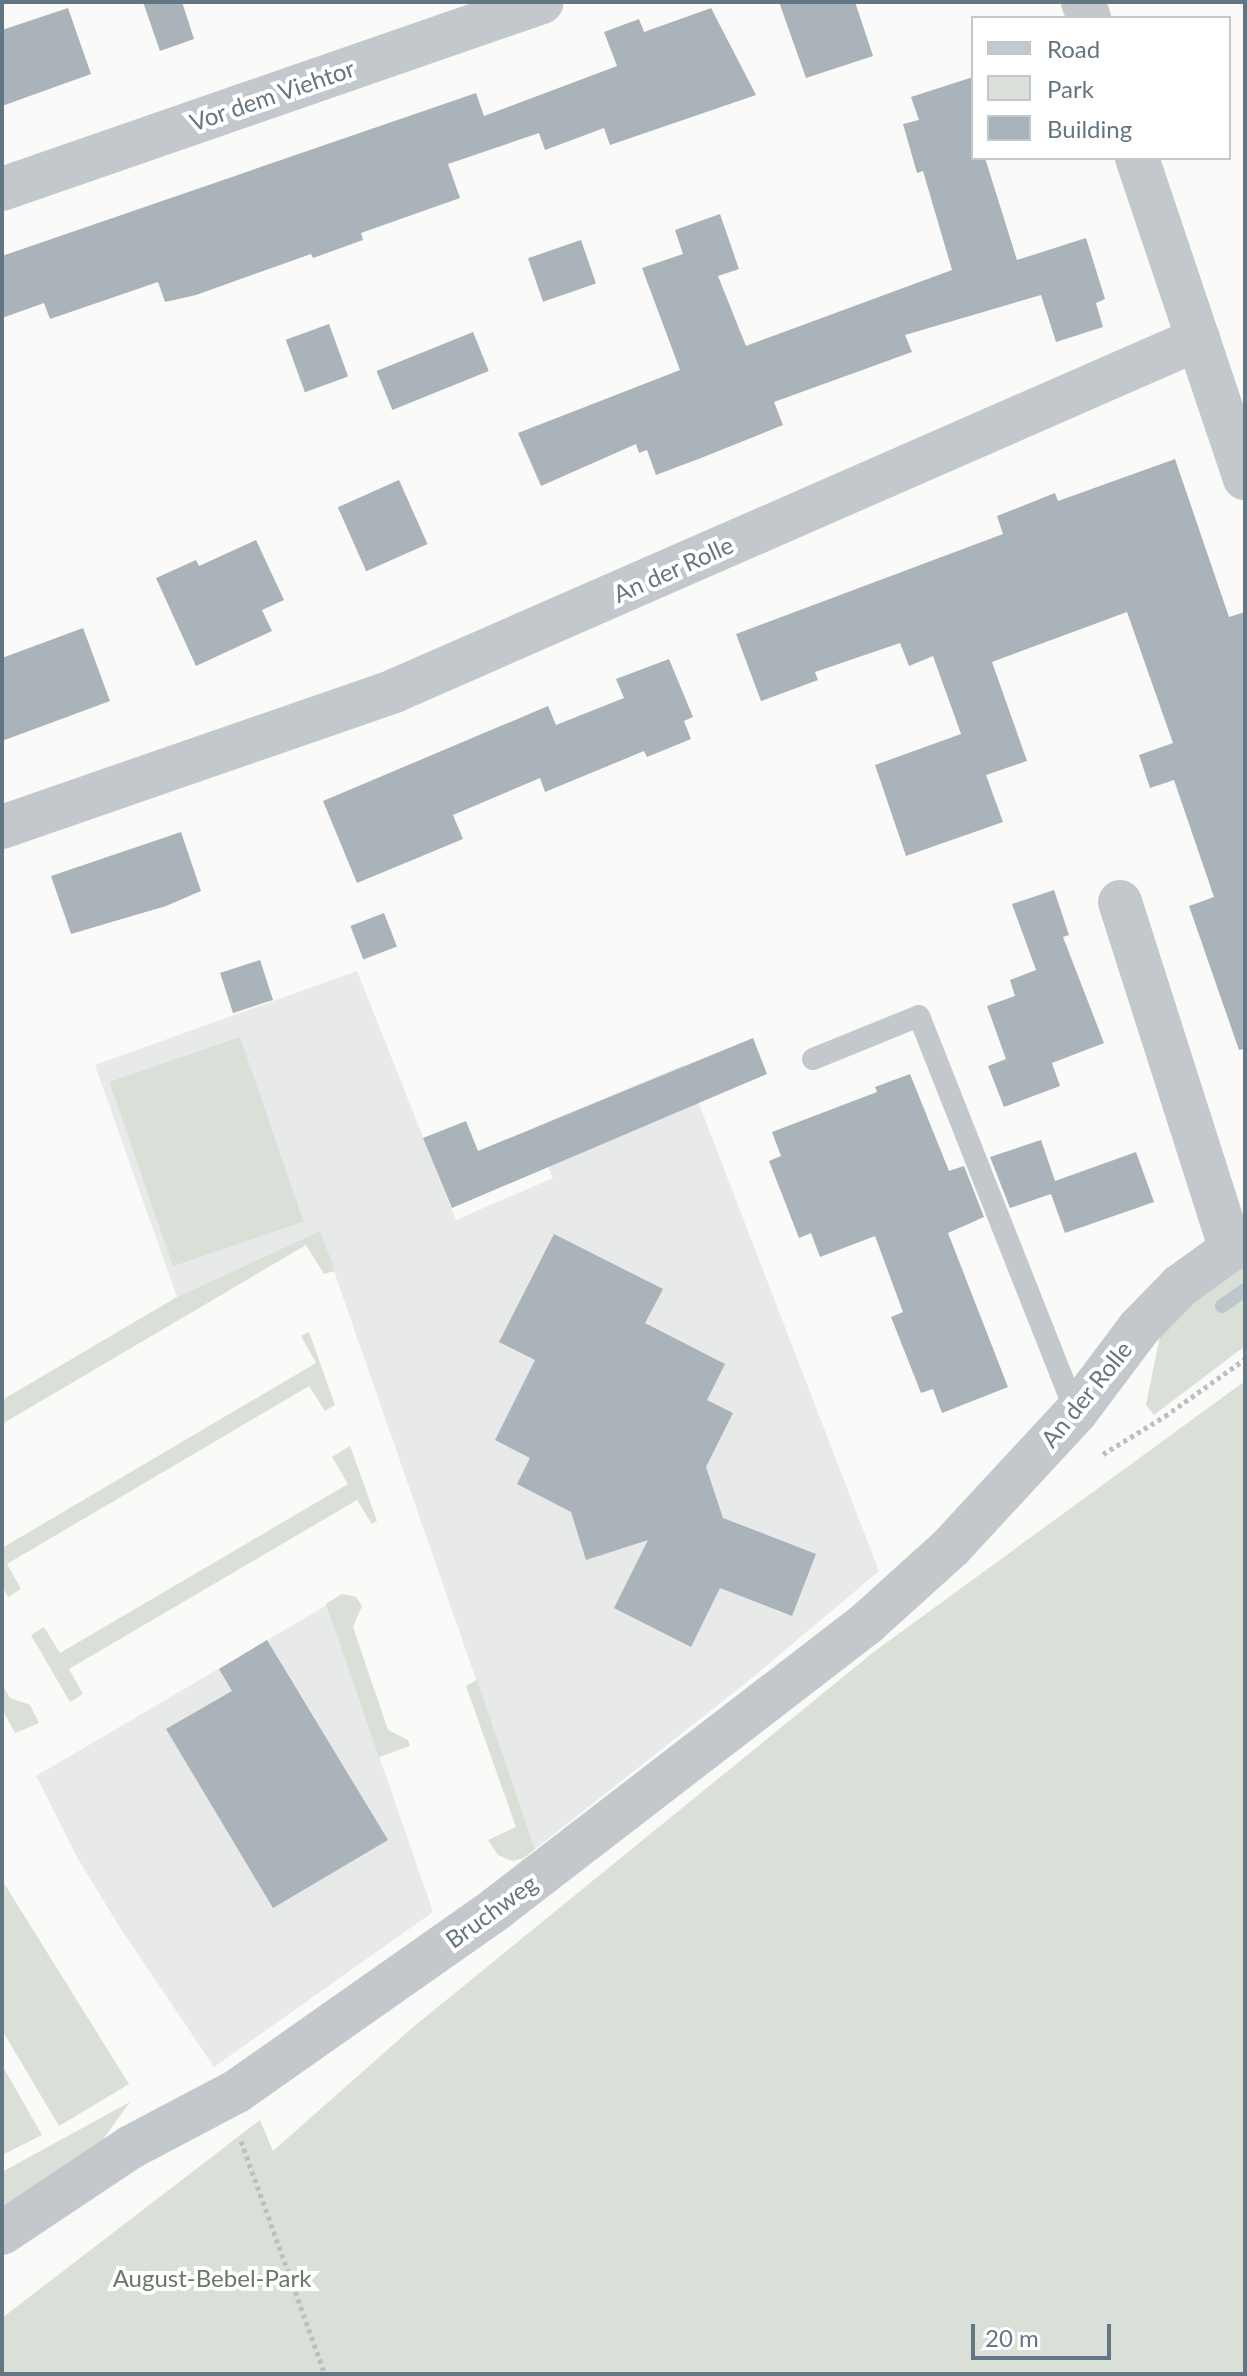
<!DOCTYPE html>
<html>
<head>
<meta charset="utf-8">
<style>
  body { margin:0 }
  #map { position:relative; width:1247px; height:2376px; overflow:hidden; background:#fafaf8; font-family:Lato,sans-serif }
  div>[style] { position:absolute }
  .built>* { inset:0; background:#e8e9e9 }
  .green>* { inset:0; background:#dadfd7; transform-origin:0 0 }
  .stream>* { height:14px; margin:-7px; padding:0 7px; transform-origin:7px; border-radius:7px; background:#bbc7cb }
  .building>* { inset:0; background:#aab3b9; transform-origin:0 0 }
  .path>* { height:5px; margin-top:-2.5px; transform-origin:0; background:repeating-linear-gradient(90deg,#bbbfc2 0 4px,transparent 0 8px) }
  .service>* { height:22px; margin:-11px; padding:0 11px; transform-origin:11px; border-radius:11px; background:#c3c8cc }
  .minor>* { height:44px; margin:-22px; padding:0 22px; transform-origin:22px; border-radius:22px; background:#c3c8cc }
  span { translate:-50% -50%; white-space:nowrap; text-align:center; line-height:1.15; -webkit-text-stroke:8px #fff; paint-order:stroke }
  .street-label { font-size:24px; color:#657683 }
  .park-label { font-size:24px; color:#687a64 }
  .frame { position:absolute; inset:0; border:4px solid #657683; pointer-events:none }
  .legend { position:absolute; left:971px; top:16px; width:260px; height:144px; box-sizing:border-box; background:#fff; border:2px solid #c1c8cd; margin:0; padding:10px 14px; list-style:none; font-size:24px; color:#657683 }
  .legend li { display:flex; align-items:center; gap:16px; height:40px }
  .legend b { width:40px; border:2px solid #c1c8cd }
  .scale { position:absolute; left:971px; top:2324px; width:140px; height:36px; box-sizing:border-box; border:4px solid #657683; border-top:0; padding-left:10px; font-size:24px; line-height:28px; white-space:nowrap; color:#657683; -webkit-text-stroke:6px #fff; paint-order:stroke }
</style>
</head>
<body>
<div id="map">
  <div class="built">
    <i style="clip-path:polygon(357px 971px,456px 1220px,553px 1178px,533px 1128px,684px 1065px,879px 1571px,747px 1682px,535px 1849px,320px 1231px,177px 1297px,95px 1065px)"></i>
    <i style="clip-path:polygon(327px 1605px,433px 1912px,214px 2067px,119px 1926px,78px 1859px,36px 1776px)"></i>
  </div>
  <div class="green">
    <i style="left:240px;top:1037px;width:195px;height:138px;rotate:71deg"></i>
    <i style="clip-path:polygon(320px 1231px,335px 1271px,324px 1274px,306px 1245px,2px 1424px,2px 1400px,177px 1297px)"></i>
    <i style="clip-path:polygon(1245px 1260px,1245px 1346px,1154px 1415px,1146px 1405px,1163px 1321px)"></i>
    <i style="clip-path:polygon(309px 1332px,335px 1405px,325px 1411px,309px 1386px,7px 1564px,21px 1589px,8px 1597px,2px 1586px,2px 1548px,316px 1363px,301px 1336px)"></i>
    <i style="clip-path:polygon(1245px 1381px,1245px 2374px,2px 2374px,2px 2318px,260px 2120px,273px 2151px,412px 2028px,875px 1651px)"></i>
    <i style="clip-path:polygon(350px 1446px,377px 1521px,372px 1524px,357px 1500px,69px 1669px,83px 1694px,70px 1702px,31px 1635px,44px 1627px,60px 1653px,348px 1484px,332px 1457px)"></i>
    <i style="clip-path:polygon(342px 1594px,356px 1597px,362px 1606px,353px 1627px,388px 1730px,408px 1740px,410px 1746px,379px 1757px,326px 1604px)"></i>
    <i style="clip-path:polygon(477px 1680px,535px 1849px,524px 1858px,512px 1861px,498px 1855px,488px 1840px,516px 1827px,466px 1686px)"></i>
    <i style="clip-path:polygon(2px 1684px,10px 1698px,30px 1705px,39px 1723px,15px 1733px,2px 1709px)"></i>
    <i style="clip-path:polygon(2px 1880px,129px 2084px,59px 2126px,2px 2030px)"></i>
    <i style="clip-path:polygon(2px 2065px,42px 2135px,2px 2155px)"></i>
    <i style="clip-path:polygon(130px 2102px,99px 2145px,2px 2211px,2px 2172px)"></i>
  </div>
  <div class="stream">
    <i style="left:1222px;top:1306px;width:28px;rotate:-35deg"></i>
  </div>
  <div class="building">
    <i style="clip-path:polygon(143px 2px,182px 2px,194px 39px,160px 51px)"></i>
    <i style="clip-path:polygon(779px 2px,855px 2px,873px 56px,806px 78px)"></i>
    <i style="clip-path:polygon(68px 8px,91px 74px,2px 106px,2px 30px)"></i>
    <i style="clip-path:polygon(711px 8px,756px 95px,610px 145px,604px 128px,545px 150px,539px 133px,448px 164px,460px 198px,361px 233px,363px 240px,313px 258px,311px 254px,196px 295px,165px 302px,158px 282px,50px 319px,44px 303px,2px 318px,2px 256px,476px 93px,484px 116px,617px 66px,604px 32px,639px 19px,644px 32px)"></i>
    <i style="clip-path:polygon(973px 77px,973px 158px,985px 158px,1017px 260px,1086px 238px,1105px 299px,1096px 303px,1103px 327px,1056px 342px,1041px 295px,905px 335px,912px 352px,774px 402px,783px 425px,701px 458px,656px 475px,647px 450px,639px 453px,636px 444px,541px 486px,518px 433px,680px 370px,642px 268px,683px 254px,675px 230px,720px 214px,739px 269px,718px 276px,746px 346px,952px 270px,923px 171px,917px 173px,903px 124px,919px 120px,911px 97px)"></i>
    <i style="left:581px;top:240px;width:46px;height:56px;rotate:71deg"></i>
    <i style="left:329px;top:324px;width:56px;height:46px;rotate:70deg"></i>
    <i style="left:473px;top:332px;width:42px;height:104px;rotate:68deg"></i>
    <i style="clip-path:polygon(1175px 459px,1229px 617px,1245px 612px,1245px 1049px,1239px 1050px,1189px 906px,1214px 897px,1174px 780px,1150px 788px,1139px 755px,1173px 743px,1127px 612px,992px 662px,1027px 761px,986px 775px,1003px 822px,906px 856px,875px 765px,961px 734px,933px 656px,909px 666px,900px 643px,815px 672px,818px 680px,761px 701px,736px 634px,1003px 534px,997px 516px,1055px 493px,1058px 501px)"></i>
    <i style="left:399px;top:480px;width:70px;height:67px;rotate:66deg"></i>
    <i style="clip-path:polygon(256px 540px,284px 600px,262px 610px,272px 631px,196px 666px,156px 578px,196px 560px,199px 566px)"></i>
    <i style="clip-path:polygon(83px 628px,110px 701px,2px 741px,2px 658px)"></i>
    <i style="clip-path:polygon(669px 659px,693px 717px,684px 721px,691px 739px,647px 757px,644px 751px,545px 792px,540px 778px,453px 815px,463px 839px,357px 883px,323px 801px,548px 706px,556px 725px,624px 698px,616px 679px)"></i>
    <i style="clip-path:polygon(181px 832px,201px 891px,166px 906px,71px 934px,51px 876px)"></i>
    <i style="clip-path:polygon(1054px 890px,1069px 935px,1063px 937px,1104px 1043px,1052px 1063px,1060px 1086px,1004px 1107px,988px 1066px,1006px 1059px,987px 1006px,1015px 996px,1010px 980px,1036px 970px,1012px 904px)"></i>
    <i style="left:384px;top:913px;width:36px;height:36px;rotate:69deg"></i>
    <i style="left:260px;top:960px;width:42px;height:42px;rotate:72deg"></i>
    <i style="clip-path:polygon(753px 1038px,767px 1074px,452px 1208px,423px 1138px,466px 1121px,478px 1151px)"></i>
    <i style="clip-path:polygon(910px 1074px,949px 1171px,964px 1166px,984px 1217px,948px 1233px,1008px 1387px,942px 1413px,933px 1389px,921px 1393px,891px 1317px,903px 1312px,875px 1236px,820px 1257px,811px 1233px,799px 1238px,769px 1161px,781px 1156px,772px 1132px,877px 1092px,875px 1087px)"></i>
    <i style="clip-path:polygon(1041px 1140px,1055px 1181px,1136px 1152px,1154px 1202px,1065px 1233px,1051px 1194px,1010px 1208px,990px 1157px)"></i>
    <i style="clip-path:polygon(554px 1234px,663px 1289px,645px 1323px,725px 1364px,707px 1400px,733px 1413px,706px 1467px,723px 1518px,816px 1554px,792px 1616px,720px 1588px,691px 1647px,614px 1608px,648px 1540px,586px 1560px,571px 1512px,517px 1484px,530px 1458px,495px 1440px,535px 1360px,499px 1342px)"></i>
    <i style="clip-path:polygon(267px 1640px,388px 1840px,273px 1908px,166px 1729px,232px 1691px,219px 1669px)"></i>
  </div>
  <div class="path">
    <i style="left:1103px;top:1454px;width:73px;rotate:-31.5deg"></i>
    <i style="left:1165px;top:1416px;width:98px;rotate:-35.5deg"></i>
    <i style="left:241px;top:2141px;width:248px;rotate:70.2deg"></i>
  </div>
  <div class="service">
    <i style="left:813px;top:1059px;width:114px;rotate:-22.1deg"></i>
    <i style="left:919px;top:1016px;width:426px;rotate:68.4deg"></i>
  </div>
  <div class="minor">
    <i style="left:1083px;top:2px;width:17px;rotate:69deg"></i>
    <i style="left:1137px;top:158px;width:338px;rotate:71.4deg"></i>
    <i style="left:2px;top:189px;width:571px;rotate:-19.1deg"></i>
    <i style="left:2px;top:827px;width:415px;rotate:-19.1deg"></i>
    <i style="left:394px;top:691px;width:878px;rotate:-23.64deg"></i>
    <i style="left:1120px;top:902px;width:365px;rotate:72.3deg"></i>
    <i style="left:2px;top:2233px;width:155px;rotate:-33.7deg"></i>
    <i style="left:131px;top:2147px;width:120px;rotate:-27.8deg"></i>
    <i style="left:237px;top:2091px;width:318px;rotate:-35.1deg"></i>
    <i style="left:497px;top:1908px;width:467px;rotate:-37.6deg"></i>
    <i style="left:867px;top:1623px;width:113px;rotate:-42.1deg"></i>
    <i style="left:951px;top:1547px;width:184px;rotate:-47.2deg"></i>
    <i style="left:1076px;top:1412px;width:105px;rotate:-53.1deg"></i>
    <i style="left:1139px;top:1328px;width:59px;rotate:-45.7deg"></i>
    <i style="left:1180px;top:1286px;width:80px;rotate:-35.9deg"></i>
  </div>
  <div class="street-label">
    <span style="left:272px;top:95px;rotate:-19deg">Vor dem Viehtor</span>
    <span style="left:673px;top:569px;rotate:-24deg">An der Rolle</span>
    <span style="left:1086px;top:1394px;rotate:-51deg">An der Rolle</span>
    <span style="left:491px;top:1911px;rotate:-36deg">Bruchweg</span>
  </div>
  <div class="park-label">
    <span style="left:212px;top:2278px">August-Bebel-Park</span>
  </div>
  <div class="frame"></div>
  <ul class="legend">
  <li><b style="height:10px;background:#c3c8cc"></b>Road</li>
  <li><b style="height:22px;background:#dadfd7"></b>Park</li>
  <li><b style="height:22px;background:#aab3b9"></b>Building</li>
  </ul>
  <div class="scale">20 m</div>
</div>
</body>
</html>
